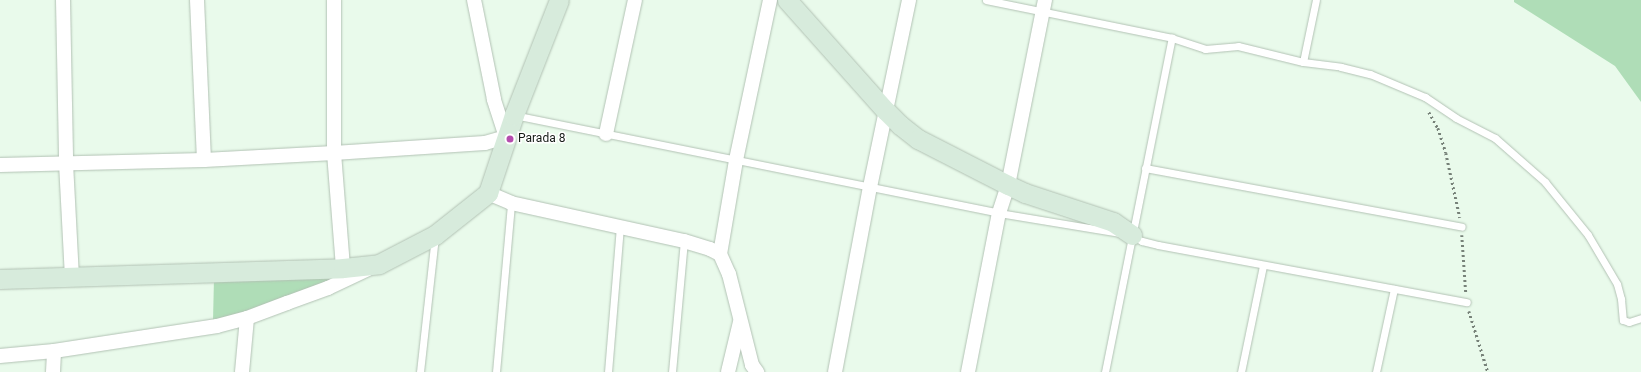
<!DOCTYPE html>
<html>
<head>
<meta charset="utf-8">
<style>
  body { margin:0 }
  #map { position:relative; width:1641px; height:372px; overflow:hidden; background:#e9faeb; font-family:Roboto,sans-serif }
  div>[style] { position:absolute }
  .green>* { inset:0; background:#afddb7 }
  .path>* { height:2.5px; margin-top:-1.25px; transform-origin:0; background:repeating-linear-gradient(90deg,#768178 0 2px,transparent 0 5px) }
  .roads { filter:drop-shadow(0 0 1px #b2c2b4) drop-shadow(0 0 1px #b2c2b4) }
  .lane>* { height:7px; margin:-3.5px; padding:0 3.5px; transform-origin:3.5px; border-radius:3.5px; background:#fff }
  .street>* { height:14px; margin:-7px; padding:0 7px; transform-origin:7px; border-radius:7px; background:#fff }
  .secondary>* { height:19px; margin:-9.5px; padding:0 9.5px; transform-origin:9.5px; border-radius:9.5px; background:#d7ebdc }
  .dots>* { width:11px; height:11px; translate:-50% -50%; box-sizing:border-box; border:2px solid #fff; border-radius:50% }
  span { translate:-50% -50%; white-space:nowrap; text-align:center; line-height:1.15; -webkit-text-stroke:3px #fff; paint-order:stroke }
  .poi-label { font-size:12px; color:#151b16 }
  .left { translate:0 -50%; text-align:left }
</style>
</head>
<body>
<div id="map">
  <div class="green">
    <i style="clip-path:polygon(1514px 0,1641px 0,1641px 102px,1615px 66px,1514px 2px)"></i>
    <i style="clip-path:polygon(214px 278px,335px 278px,255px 311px,213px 321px)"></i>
  </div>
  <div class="path">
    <i style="left:1429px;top:112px;width:18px;rotate:61deg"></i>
    <i style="left:1438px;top:128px;width:26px;rotate:72deg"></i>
    <i style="left:1446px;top:153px;width:66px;rotate:77.8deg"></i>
    <i style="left:1462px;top:235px;width:59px;rotate:86.1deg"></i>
    <i style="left:1469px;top:311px;width:64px;rotate:72.7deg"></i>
  </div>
  <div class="roads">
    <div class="lane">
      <i style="left:986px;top:0;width:190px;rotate:11.5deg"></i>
      <i style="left:1172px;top:38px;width:35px;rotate:18deg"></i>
      <i style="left:1205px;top:49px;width:33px;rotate:-5deg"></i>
      <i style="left:1238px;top:46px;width:67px;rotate:13.8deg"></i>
      <i style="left:1303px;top:62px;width:38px;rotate:7deg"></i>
      <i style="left:1341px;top:67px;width:30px;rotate:14deg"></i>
      <i style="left:1370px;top:74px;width:60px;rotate:22.7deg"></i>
      <i style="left:1425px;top:97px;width:37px;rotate:34deg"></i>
      <i style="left:1456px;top:118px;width:44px;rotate:27.1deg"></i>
      <i style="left:1495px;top:138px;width:67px;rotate:41.3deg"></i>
      <i style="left:1545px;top:182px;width:68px;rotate:50.9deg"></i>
      <i style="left:1588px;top:235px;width:57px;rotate:59.4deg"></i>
      <i style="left:1617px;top:284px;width:16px;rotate:75deg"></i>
      <i style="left:1621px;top:299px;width:21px;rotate:85deg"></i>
      <i style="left:1623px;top:320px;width:6px;rotate:18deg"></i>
      <i style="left:1629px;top:322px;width:13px;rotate:-18deg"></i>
      <i style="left:1303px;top:62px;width:63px;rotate:-78.2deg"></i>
      <i style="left:514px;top:115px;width:495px;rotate:11.4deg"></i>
      <i style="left:999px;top:213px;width:123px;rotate:9.4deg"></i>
      <i style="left:1145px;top:168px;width:322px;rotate:10.5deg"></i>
      <i style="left:1132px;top:236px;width:11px;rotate:27deg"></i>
      <i style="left:1142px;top:241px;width:16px;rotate:14deg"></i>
      <i style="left:1158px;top:245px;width:314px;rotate:10.5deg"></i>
      <i style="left:420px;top:372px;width:136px;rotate:-83.7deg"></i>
      <i style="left:496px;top:372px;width:170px;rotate:-84.9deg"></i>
      <i style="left:608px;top:372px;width:146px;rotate:-85.3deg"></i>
      <i style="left:672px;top:372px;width:132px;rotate:-84.8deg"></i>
      <i style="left:1105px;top:372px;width:341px;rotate:-78.7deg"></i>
      <i style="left:1241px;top:372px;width:108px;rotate:-78.3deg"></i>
      <i style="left:1376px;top:372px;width:85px;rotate:-77.8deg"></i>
    </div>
    <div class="street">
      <i style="left:63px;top:0;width:163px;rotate:88.9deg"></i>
      <i style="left:66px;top:163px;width:114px;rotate:87deg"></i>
      <i style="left:197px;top:0;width:160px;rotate:87.5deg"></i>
      <i style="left:334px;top:0;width:153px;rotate:90deg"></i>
      <i style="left:334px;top:153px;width:115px;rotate:85.5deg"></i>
      <i style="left:606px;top:134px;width:137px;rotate:-77.8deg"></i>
      <i style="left:0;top:165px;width:204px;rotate:-1.4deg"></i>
      <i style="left:204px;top:160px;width:130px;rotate:-3.1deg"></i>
      <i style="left:334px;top:153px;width:151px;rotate:-3.8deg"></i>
      <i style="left:485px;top:143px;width:22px;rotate:-16deg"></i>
      <i style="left:506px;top:137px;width:40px;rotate:-108deg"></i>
      <i style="left:494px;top:99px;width:101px;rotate:-101.4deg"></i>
      <i style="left:488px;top:193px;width:25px;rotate:23deg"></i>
      <i style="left:511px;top:203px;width:177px;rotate:12.4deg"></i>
      <i style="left:684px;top:241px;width:27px;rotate:17deg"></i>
      <i style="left:710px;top:249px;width:11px;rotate:27deg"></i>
      <i style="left:720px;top:254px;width:22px;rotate:66deg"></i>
      <i style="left:729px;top:274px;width:94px;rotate:75.8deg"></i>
      <i style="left:752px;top:365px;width:9px;rotate:54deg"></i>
      <i style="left:720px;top:254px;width:95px;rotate:-80.3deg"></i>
      <i style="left:736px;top:160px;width:164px;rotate:-78deg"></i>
      <i style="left:0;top:356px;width:54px;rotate:-5.3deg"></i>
      <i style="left:54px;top:351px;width:165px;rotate:-8.7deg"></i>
      <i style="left:217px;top:326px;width:31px;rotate:-15deg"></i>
      <i style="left:247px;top:318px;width:43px;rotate:-20.6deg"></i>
      <i style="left:287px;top:303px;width:44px;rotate:-20.1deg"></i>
      <i style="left:328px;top:288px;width:44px;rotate:-25.4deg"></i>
      <i style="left:53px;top:372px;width:21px;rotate:-87deg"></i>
      <i style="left:242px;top:372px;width:54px;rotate:-84.7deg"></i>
      <i style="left:728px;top:372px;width:51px;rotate:-76.5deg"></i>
      <i style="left:835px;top:372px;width:188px;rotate:-79.3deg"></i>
      <i style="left:870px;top:187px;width:191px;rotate:-78.2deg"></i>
      <i style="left:968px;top:372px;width:162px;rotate:-79deg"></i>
      <i style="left:999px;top:213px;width:29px;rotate:-72deg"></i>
      <i style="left:1008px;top:185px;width:189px;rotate:-78.7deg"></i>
    </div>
    <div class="secondary">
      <i style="left:787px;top:0;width:149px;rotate:48.3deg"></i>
      <i style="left:886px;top:111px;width:20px;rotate:45deg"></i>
      <i style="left:900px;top:125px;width:23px;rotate:38deg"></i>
      <i style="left:918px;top:139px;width:101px;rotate:27.1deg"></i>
      <i style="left:1008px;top:185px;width:19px;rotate:25deg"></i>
      <i style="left:1025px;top:193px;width:93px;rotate:18.2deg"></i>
      <i style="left:1113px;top:222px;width:23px;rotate:34deg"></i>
      <i style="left:0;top:279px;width:343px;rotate:-1.8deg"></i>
      <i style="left:343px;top:268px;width:36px;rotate:-6deg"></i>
      <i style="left:379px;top:264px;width:63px;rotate:-27.4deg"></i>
      <i style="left:435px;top:235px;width:68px;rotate:-38.4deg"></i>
      <i style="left:488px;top:193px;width:82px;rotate:-71.6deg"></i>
      <i style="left:514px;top:115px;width:123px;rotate:-68.6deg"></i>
    </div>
  </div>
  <div class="dots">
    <i style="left:510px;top:139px;background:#b54cae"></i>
  </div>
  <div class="poi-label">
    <span class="left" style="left:518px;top:139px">Parada 8</span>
  </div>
</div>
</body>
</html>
